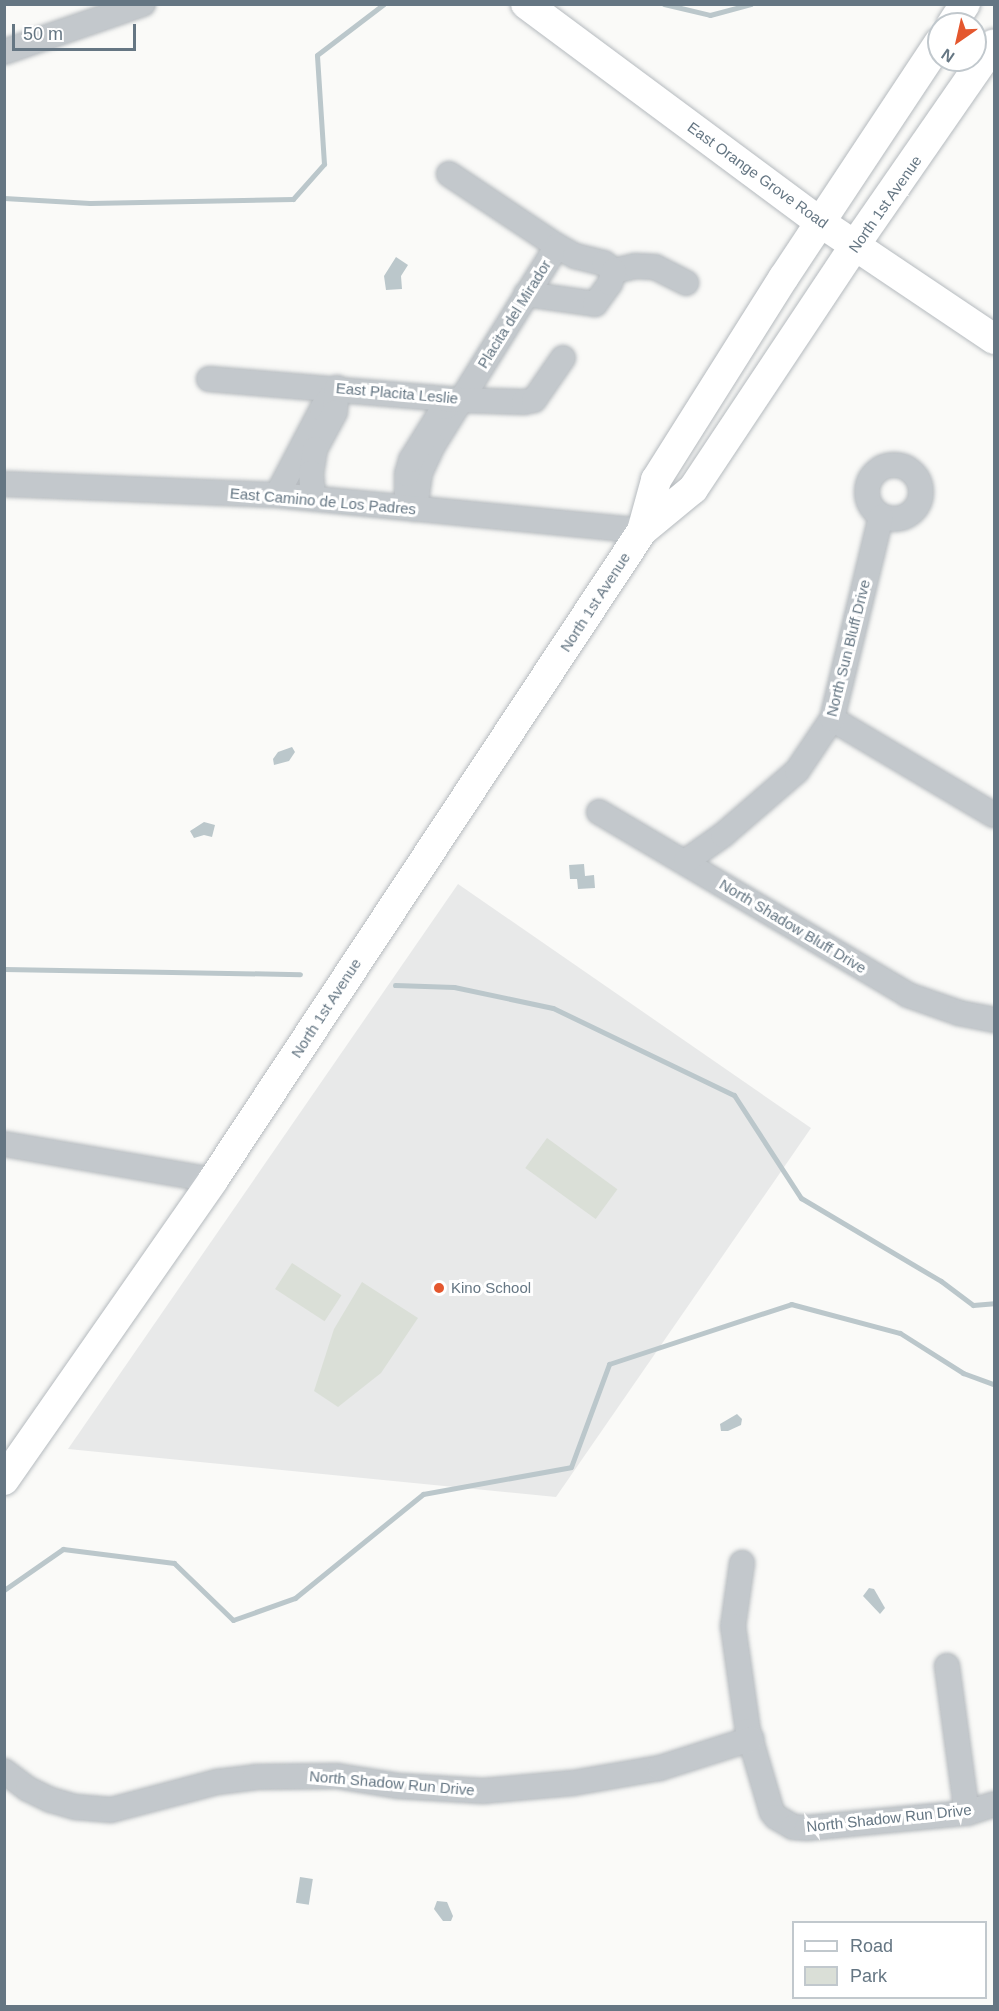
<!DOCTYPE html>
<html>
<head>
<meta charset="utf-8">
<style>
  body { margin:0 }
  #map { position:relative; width:999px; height:2011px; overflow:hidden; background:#fafaf8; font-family:Arial,sans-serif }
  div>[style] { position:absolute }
  .built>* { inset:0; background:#e8e9e9 }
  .green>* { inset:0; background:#dadfd7; transform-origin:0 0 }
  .water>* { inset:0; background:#bbc7cb; transform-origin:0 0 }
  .stream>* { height:5px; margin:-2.5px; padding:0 2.5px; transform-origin:2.5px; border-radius:2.5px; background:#bbc7cb }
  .roads { filter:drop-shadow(0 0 2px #b5babe) drop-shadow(0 0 2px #b5babe) }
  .minor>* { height:24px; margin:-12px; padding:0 12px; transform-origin:12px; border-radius:12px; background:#c3c8cc }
  .minor>.ring { margin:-12px; padding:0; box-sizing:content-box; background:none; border:24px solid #c3c8cc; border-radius:50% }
  .major>* { height:30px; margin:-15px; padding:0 15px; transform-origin:15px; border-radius:15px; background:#fff }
  .dots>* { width:16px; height:16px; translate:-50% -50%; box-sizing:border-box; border:3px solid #fff; border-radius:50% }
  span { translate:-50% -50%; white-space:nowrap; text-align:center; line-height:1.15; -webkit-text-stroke:6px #fff; paint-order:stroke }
  .street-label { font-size:15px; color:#657683 }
  .poi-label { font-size:15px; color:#657683 }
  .left { translate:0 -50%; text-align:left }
  .frame { position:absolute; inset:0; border:6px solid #657683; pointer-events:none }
  .legend { position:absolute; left:792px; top:1921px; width:195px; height:78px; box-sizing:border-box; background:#fff; border:2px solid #c1c8cd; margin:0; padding:8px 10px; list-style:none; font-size:18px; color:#657683 }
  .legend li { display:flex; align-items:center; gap:12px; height:30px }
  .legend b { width:30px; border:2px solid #c1c8cd }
  .north { position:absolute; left:927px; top:12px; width:60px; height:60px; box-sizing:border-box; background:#fff; border:2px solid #c1c8cd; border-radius:50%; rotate:214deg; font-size:16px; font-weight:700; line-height:24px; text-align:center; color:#657683 }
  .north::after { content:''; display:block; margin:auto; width:21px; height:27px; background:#e4572e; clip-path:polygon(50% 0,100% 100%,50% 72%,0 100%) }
  .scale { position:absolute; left:12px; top:24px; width:124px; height:27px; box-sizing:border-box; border:3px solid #657683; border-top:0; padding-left:8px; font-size:18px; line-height:21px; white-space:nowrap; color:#657683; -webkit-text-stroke:4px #fff; paint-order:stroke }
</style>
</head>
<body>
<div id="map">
  <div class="built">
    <i style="clip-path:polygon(458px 884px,811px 1128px,556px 1497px,68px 1449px)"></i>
  </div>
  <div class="green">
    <i style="left:547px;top:1138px;width:87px;height:37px;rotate:36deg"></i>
    <i style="left:292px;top:1263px;width:59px;height:31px;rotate:33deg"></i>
    <i style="clip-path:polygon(362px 1282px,418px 1318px,381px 1373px,338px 1407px,314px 1391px,334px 1329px)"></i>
  </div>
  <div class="water">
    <i style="clip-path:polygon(396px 257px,408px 265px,401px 276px,402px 289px,386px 290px,384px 276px)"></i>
    <i style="clip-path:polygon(292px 747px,295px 752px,289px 761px,274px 765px,273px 759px,278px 752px)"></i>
    <i style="clip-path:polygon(204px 822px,215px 825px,212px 837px,204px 835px,194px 838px,190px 831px)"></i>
    <i style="clip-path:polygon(584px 864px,585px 876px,594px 875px,595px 888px,578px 889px,577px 879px,570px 879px,569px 865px)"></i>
    <i style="clip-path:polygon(737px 1414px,742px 1419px,741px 1425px,728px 1431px,721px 1431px,720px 1424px)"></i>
    <i style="clip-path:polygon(869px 1588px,874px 1589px,885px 1608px,880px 1614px,863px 1596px)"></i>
    <i style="left:300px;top:1877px;width:13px;height:26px;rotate:9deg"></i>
    <i style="clip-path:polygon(437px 1901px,447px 1902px,453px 1916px,451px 1921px,443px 1921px,434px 1909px)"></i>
  </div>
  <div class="stream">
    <i style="left:664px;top:4px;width:47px;rotate:13.4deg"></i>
    <i style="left:710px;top:15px;width:42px;rotate:-15deg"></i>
    <i style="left:4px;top:198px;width:86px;rotate:3.3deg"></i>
    <i style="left:90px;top:203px;width:203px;rotate:-1.1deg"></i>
    <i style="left:293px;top:199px;width:47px;rotate:-48.5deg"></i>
    <i style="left:324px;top:164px;width:109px;rotate:-93.7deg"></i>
    <i style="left:317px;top:55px;width:84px;rotate:-37.3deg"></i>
    <i style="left:4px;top:969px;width:296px;rotate:1deg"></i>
    <i style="left:395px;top:985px;width:59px;rotate:1.9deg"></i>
    <i style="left:454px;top:987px;width:101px;rotate:12deg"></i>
    <i style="left:553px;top:1008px;width:201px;rotate:25.7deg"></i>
    <i style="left:734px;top:1095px;width:123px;rotate:57deg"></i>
    <i style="left:801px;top:1198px;width:163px;rotate:30.7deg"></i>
    <i style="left:941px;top:1281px;width:40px;rotate:37deg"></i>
    <i style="left:973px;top:1305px;width:21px;rotate:-5deg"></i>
    <i style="left:4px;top:1590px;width:72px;rotate:-34.8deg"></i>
    <i style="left:63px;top:1549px;width:112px;rotate:7.2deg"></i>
    <i style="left:174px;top:1563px;width:82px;rotate:44deg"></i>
    <i style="left:233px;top:1620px;width:66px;rotate:-19.5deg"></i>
    <i style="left:295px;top:1598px;width:165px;rotate:-39.1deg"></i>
    <i style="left:423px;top:1494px;width:150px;rotate:-10.3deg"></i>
    <i style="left:571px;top:1467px;width:110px;rotate:-69.7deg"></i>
    <i style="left:609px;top:1364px;width:192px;rotate:-18.2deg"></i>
    <i style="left:791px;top:1304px;width:113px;rotate:14.9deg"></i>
    <i style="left:900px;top:1333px;width:75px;rotate:32.4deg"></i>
    <i style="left:963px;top:1373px;width:33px;rotate:20deg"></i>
  </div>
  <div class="roads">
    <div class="minor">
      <i style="left:4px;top:52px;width:147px;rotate:-19.1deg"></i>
      <i style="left:449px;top:174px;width:130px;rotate:33.7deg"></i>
      <i style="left:557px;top:246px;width:234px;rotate:121.9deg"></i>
      <i style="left:433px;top:445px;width:31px;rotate:115deg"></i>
      <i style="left:420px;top:473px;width:36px;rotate:98deg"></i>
      <i style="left:415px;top:509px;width:14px;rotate:-126deg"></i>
      <i style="left:407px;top:498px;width:24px;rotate:-90deg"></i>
      <i style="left:407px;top:474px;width:15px;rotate:-74deg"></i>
      <i style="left:411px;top:460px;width:62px;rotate:-58.1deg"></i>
      <i style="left:444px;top:407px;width:17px;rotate:-25deg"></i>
      <i style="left:557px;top:246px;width:21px;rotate:29deg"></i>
      <i style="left:575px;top:256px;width:30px;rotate:14deg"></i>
      <i style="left:604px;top:263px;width:13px;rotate:39deg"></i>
      <i style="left:614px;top:271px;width:22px;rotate:-13deg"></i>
      <i style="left:635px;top:266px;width:20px;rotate:3deg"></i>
      <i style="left:655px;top:267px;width:35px;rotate:27deg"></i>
      <i style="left:526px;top:294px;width:70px;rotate:8.2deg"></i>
      <i style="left:595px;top:304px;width:26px;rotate:-54deg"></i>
      <i style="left:610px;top:283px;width:13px;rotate:-72deg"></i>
      <i style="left:209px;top:379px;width:251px;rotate:4.8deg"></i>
      <i style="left:459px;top:400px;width:65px;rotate:1.8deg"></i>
      <i style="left:524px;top:402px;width:10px;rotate:-11deg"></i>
      <i style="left:534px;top:400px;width:51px;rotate:-55.4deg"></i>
      <i class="ring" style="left:867px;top:465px;width:30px;height:30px"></i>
      <i style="left:4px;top:484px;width:273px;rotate:2.3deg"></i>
      <i style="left:277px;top:495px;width:367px;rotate:5.6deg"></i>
      <i style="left:277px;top:495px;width:97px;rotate:-62.4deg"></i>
      <i style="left:322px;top:409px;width:26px;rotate:-54deg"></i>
      <i style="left:337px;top:388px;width:24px;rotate:95deg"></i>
      <i style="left:335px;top:412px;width:42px;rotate:118.4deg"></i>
      <i style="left:315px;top:449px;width:24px;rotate:99deg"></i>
      <i style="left:311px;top:473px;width:25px;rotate:85deg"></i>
      <i style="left:832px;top:719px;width:188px;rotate:30.7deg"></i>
      <i style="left:599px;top:812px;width:359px;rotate:30.6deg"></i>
      <i style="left:908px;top:995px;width:54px;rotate:19.4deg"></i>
      <i style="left:959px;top:1013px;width:36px;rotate:11deg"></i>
      <i style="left:686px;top:861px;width:45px;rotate:-35.1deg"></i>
      <i style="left:723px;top:835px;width:98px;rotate:-40.9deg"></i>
      <i style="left:797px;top:771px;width:63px;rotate:-56.1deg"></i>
      <i style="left:832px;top:719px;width:208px;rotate:-76.4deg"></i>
      <i style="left:4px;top:1144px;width:212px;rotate:9.8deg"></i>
      <i style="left:742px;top:1563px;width:64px;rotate:98.1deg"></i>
      <i style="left:733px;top:1626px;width:106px;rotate:81.9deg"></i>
      <i style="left:748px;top:1731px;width:84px;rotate:73.5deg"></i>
      <i style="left:772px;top:1812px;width:6px;rotate:51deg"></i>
      <i style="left:776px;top:1817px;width:20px;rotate:30deg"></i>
      <i style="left:793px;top:1827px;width:14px;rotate:4deg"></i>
      <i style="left:807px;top:1828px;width:161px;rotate:-5.4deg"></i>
      <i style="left:967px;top:1813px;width:28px;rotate:-18deg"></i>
      <i style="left:947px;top:1666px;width:148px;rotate:82.3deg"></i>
      <i style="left:4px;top:1771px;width:30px;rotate:37deg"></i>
      <i style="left:28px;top:1789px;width:25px;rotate:26deg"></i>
      <i style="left:51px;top:1800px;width:26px;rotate:16deg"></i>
      <i style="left:76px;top:1807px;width:35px;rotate:5deg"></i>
      <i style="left:111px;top:1810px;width:110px;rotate:-14.8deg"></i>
      <i style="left:217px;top:1782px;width:38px;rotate:-7deg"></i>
      <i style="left:255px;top:1777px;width:82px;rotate:-0.7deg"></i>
      <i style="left:337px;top:1776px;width:63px;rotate:9.2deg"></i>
      <i style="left:399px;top:1786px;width:84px;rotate:3.4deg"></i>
      <i style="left:483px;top:1791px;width:90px;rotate:-5.1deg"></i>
      <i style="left:573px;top:1783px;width:88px;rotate:-9.8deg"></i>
      <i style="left:660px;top:1768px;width:96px;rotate:-17.7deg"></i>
    </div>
    <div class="major">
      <i style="left:526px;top:4px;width:366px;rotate:36.6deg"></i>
      <i style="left:820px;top:222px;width:210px;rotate:33.9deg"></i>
      <i style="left:952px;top:24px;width:24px;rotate:-57deg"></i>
      <i style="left:642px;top:531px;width:66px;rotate:-39.5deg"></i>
      <i style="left:693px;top:489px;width:293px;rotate:-56.4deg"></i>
      <i style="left:855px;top:245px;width:244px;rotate:-55.3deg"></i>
      <i style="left:4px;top:1480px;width:366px;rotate:-55.1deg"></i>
      <i style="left:213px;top:1180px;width:778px;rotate:-56.53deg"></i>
      <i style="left:642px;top:531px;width:53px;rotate:-74.6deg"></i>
      <i style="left:656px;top:480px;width:240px;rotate:-57.8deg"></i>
      <i style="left:784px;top:277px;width:281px;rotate:-56.5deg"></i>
    </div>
  </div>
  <div class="dots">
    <i style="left:439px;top:1288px;background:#e4572e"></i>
  </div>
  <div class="street-label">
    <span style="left:758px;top:175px;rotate:36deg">East Orange Grove Road</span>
    <span style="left:885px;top:204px;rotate:-55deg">North 1st Avenue</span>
    <span style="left:514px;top:314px;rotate:-58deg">Placita del Mirador</span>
    <span style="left:397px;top:393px;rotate:5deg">East Placita Leslie</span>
    <span style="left:323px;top:501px;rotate:5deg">East Camino de Los Padres</span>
    <span style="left:595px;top:602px;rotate:-57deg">North 1st Avenue</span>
    <span style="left:848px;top:648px;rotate:-76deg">North Sun Bluff Drive</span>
    <span style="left:793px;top:926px;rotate:31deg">North Shadow Bluff Drive</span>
    <span style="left:326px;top:1008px;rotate:-57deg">North 1st Avenue</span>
    <span style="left:392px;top:1783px;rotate:5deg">North Shadow Run Drive</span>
    <span style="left:889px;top:1818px;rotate:-6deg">North Shadow Run Drive</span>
  </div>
  <div class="poi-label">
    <span class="left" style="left:451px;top:1288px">Kino School</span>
  </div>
  <div class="frame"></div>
  <ul class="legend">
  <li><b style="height:8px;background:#fff"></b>Road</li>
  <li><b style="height:16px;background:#dadfd7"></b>Park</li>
  </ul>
  <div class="north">N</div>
  <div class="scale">50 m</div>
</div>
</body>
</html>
